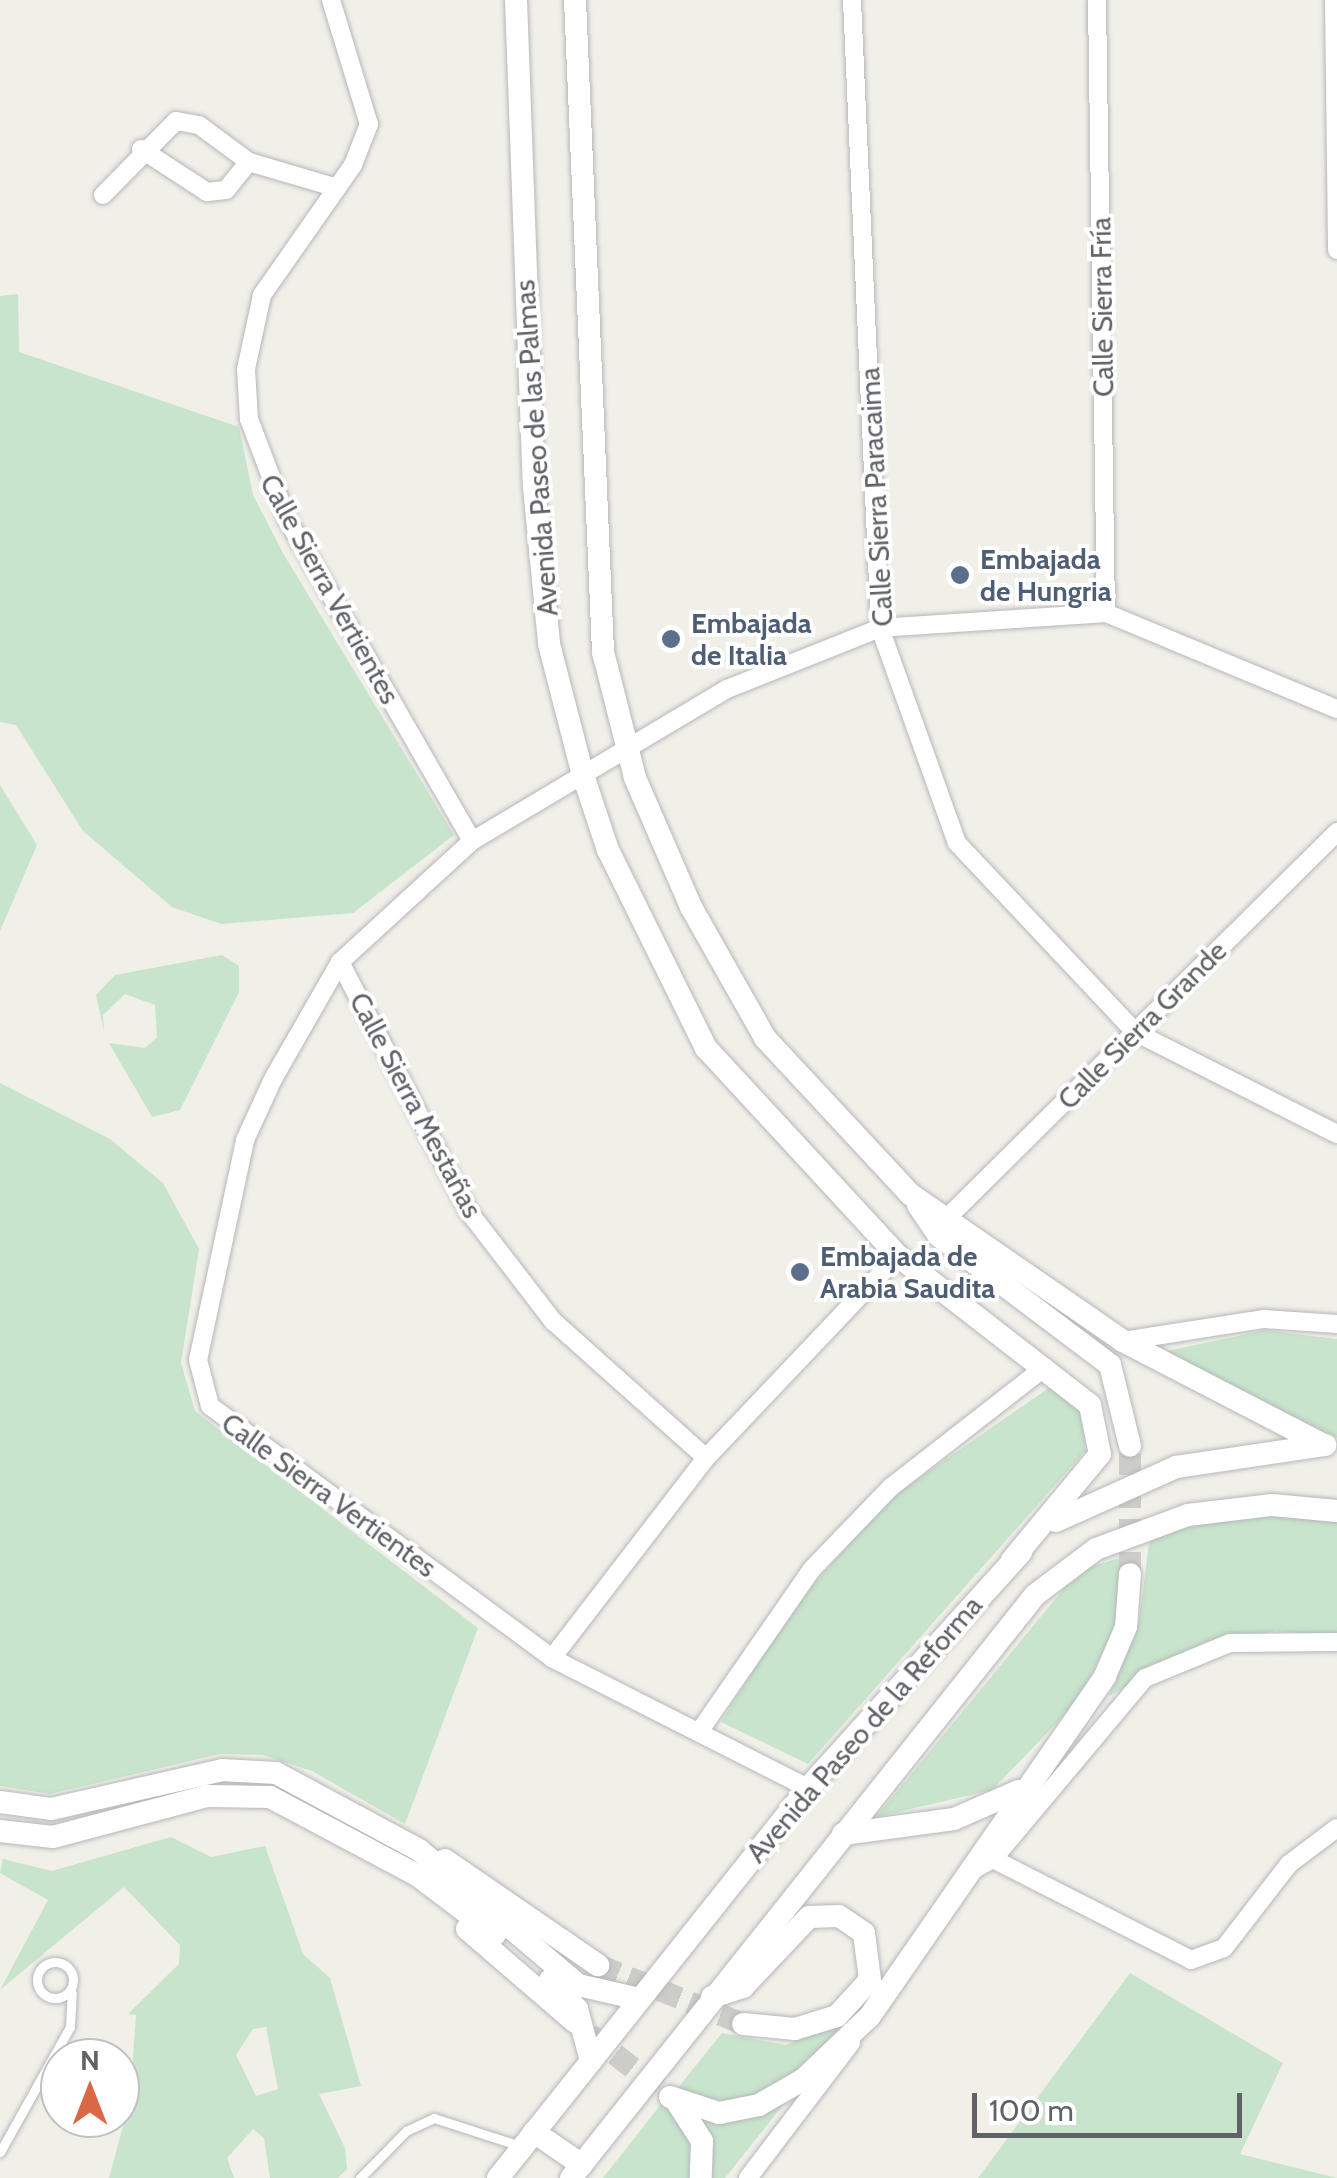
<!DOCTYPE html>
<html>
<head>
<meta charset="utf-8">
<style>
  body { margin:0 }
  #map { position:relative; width:1337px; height:2178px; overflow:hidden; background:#f0efe8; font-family:Cabin,sans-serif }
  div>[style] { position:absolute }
  .green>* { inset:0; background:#c8e4cc }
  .secondary-tunnel>* { height:22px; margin-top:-11px; transform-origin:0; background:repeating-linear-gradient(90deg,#ccccc8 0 22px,transparent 0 33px) }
  .roads { filter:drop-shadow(0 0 2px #b5b7bb) drop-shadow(0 0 2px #b5b7bb) }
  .lane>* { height:9px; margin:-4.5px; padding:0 4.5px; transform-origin:4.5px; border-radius:4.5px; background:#fff }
  .lane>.ring { margin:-4.5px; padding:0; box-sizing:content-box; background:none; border:9px solid #fff; border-radius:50% }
  .street>* { height:18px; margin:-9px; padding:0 9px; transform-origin:9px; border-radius:9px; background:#fff }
  .secondary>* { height:22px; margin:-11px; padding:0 11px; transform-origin:11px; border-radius:11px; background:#fff }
  .dots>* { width:28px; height:28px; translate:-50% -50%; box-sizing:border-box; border:5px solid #fff; border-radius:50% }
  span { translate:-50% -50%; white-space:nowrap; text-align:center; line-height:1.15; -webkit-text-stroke:8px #fff; paint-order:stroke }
  .street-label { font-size:28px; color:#5f6267 }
  .service-label { font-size:28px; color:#4e5e75; font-weight:700 }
  .left { translate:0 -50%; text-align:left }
  .north { position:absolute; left:40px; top:2038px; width:100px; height:100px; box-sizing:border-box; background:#fff; border:2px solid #bfc0c2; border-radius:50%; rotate:0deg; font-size:28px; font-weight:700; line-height:40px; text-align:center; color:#5f6267 }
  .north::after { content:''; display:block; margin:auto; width:35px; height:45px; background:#d96846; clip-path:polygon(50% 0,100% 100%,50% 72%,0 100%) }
  .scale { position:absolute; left:972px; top:2093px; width:270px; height:45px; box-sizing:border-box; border:5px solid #5f6267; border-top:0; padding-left:12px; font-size:30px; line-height:35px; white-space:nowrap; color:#5f6267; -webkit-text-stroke:8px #fff; paint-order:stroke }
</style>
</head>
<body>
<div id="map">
  <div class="green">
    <i style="clip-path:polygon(18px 294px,19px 352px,239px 427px,253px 495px,284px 555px,454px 835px,353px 913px,221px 924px,172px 907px,83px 831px,16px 725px,0 722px,0 296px)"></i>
    <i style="clip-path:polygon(0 785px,37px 845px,0 931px)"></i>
    <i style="clip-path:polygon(222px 955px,239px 966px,239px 992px,180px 1110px,152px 1117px,109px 1043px,145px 1048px,157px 1037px,155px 1005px,125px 994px,103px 1015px,104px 1032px,96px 995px,115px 975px)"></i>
    <i style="clip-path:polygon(0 1083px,110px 1139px,163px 1183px,199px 1249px,181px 1363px,195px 1411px,478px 1628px,405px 1824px,312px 1771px,263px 1755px,220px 1754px,50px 1794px,0 1786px)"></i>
    <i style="clip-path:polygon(1265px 1330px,1337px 1339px,1337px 1438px,1163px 1352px)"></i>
    <i style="clip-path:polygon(1053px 1385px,1079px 1406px,1086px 1450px,808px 1764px,721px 1722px,792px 1608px,893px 1496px)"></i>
    <i style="clip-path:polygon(1245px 1514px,1337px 1518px,1337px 1636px,1276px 1631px,1206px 1642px,1109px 1696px,1139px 1622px,1149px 1543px,1160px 1532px)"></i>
    <i style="clip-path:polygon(1123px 1557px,1116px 1628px,1076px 1703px,992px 1790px,876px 1817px,1079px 1570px)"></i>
    <i style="clip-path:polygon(evenodd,171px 1837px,211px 1857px,265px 1846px,303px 1954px,330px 1978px,361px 2086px,319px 2094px,345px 2148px,347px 2169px,338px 2178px,270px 2178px,264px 2138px,253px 2129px,227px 2158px,234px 2178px,109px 2178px,130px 2100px,136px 2015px,128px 2014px,179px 1964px,180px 1945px,124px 1887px,0 1990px,48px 1900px,0 1873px,3px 1859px,52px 1871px,171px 1837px,266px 2027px,278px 2089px,256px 2096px,236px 2055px,253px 2029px,266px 2027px)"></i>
    <i style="clip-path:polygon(1130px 1973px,1283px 2063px,1240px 2154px,1337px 2178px,978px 2178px)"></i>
    <i style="clip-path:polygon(841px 2023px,834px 2042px,770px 2092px,722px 2104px,677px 2089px,722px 2033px,785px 2045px)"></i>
    <i style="clip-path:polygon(787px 2100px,725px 2178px,709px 2178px,703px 2122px,749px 2119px)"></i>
    <i style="clip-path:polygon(662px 2103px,691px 2140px,692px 2178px,603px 2178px)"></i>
  </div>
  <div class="secondary-tunnel">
    <i style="left:1130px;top:1574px;width:128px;rotate:-90deg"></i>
    <i style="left:598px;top:1965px;width:157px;rotate:22.1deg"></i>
    <i style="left:589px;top:2034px;width:103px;rotate:37.9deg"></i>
  </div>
  <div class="roads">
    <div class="lane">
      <i class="ring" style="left:37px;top:1962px;width:27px;height:27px"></i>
      <i style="left:0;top:2152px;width:143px;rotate:-60.8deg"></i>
      <i style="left:70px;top:2027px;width:34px;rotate:-87deg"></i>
      <i style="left:360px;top:2178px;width:66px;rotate:-45.6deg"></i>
      <i style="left:406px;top:2131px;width:31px;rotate:-25deg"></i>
      <i style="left:434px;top:2118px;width:90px;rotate:18deg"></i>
    </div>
    <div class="street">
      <i style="left:331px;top:0;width:130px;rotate:73deg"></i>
      <i style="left:369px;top:124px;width:44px;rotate:111.3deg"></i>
      <i style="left:353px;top:165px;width:159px;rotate:125deg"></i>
      <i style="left:262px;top:295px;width:76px;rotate:102.2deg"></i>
      <i style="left:246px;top:369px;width:50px;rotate:86.6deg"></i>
      <i style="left:249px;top:419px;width:107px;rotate:69.2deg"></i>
      <i style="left:287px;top:519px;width:371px;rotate:60.1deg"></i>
      <i style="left:852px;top:0;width:629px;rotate:87.45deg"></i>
      <i style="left:880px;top:628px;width:228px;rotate:70.3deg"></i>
      <i style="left:957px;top:843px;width:260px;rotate:46.7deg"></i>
      <i style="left:1135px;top:1032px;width:226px;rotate:26.8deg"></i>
      <i style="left:1097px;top:0;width:613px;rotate:89.16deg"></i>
      <i style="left:1334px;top:0;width:250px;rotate:89.3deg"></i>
      <i style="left:141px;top:149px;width:79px;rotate:33.1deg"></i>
      <i style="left:207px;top:192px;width:19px;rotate:-6deg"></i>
      <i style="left:226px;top:190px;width:36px;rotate:-51deg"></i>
      <i style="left:103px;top:195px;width:104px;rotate:-45.4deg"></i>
      <i style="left:176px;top:121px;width:23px;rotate:10deg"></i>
      <i style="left:199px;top:125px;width:62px;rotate:36.5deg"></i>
      <i style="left:249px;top:162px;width:89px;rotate:16.4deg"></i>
      <i style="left:340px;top:962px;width:281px;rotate:62.7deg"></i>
      <i style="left:469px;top:1212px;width:138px;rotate:52.4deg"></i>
      <i style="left:553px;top:1321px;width:205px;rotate:41.8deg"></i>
      <i style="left:947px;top:1218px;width:549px;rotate:-44.7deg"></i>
      <i style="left:1123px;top:1341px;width:143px;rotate:-8.9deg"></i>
      <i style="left:1264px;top:1319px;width:73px;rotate:3.9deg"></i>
      <i style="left:552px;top:1658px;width:252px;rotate:-52.4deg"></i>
      <i style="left:706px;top:1458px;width:279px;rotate:-46.5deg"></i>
      <i style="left:699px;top:1732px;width:197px;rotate:-55.3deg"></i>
      <i style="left:811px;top:1570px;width:115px;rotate:-46.1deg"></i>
      <i style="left:891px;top:1487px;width:195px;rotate:-37.9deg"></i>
      <i style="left:808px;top:1788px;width:287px;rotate:-153.1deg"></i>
      <i style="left:552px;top:1658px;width:425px;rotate:-143.6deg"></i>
      <i style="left:210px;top:1406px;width:48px;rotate:-104.6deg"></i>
      <i style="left:198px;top:1360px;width:225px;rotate:-77.9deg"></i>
      <i style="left:245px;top:1140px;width:67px;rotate:-65.3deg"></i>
      <i style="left:273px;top:1079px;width:135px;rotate:-60.2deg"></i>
      <i style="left:340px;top:962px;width:179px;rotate:-42.5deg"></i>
      <i style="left:472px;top:841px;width:297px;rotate:-30.8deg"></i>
      <i style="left:727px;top:689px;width:165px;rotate:-21.7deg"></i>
      <i style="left:880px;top:628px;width:226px;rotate:-3.8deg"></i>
      <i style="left:1106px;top:613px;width:250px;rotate:22.6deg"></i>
      <i style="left:993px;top:1859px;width:222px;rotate:27deg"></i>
      <i style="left:1191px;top:1960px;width:35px;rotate:-20deg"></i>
      <i style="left:1224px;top:1948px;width:106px;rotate:-52.3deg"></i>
      <i style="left:1289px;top:1864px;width:60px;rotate:-36.9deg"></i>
      <i style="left:971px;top:1871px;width:25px;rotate:-29deg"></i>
      <i style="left:993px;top:1859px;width:236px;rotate:-50deg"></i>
      <i style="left:1145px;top:1678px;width:92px;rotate:-22.4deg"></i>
      <i style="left:1230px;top:1643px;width:107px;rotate:-0.5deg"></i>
      <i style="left:748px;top:2178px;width:170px;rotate:-52.7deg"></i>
    </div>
    <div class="secondary">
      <i style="left:516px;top:0;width:487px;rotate:87.9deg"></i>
      <i style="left:534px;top:487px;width:158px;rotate:84.5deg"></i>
      <i style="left:549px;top:644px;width:135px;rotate:75.5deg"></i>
      <i style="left:583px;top:775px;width:79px;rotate:71.6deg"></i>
      <i style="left:608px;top:850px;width:221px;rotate:63.7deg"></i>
      <i style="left:706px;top:1048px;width:283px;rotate:47.3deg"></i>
      <i style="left:898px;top:1256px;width:243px;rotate:37.8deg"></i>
      <i style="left:1090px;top:1405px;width:50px;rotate:78.5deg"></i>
      <i style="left:1100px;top:1454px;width:138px;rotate:129.7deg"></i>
      <i style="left:575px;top:0;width:653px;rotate:87.54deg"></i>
      <i style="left:603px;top:652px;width:130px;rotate:75.7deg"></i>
      <i style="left:635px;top:778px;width:141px;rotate:66.5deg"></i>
      <i style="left:691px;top:907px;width:150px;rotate:60.5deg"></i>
      <i style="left:765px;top:1038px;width:213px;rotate:47.1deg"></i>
      <i style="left:910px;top:1194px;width:259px;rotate:34.6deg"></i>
      <i style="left:1123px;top:1341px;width:226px;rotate:27.4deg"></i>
      <i style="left:918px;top:1205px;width:37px;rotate:56deg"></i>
      <i style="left:939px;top:1236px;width:214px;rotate:37deg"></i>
      <i style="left:1110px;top:1365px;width:83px;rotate:76.1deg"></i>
      <i style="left:1056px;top:1521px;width:132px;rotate:-24.2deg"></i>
      <i style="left:1176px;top:1467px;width:151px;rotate:-8.4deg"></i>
      <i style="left:0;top:1802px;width:51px;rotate:7.8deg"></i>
      <i style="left:51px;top:1809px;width:175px;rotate:-12.8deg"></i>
      <i style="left:222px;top:1770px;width:54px;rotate:3.2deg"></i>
      <i style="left:276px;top:1773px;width:162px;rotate:28.3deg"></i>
      <i style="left:419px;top:1850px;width:209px;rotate:40.3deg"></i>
      <i style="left:578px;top:1985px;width:63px;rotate:12.9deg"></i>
      <i style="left:0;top:1831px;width:53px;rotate:6.5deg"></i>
      <i style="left:53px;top:1837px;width:159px;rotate:-14.9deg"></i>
      <i style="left:207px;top:1796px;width:63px;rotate:0.9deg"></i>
      <i style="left:270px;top:1797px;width:166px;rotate:28deg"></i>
      <i style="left:417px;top:1875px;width:98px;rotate:37.1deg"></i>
      <i style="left:843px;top:1834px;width:112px;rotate:-7.7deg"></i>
      <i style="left:954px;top:1819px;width:70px;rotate:-23.6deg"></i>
      <i style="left:445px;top:1860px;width:186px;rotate:34.5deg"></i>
      <i style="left:467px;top:1929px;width:143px;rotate:40.7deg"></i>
      <i style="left:550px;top:1980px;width:40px;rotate:47deg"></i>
      <i style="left:577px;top:2009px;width:54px;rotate:74.9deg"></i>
      <i style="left:712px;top:1997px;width:33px;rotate:-18deg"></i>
      <i style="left:743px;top:1987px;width:96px;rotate:-46.7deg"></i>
      <i style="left:809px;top:1917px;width:30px;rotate:-2deg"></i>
      <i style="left:839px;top:1916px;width:30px;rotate:34deg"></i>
      <i style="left:864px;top:1933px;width:47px;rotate:82.7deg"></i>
      <i style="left:870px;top:1980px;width:49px;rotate:132.5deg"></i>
      <i style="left:837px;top:2016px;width:44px;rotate:162.8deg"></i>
      <i style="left:795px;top:2029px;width:52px;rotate:-174.5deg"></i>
      <i style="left:670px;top:2097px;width:52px;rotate:18.1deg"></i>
      <i style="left:719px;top:2113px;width:41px;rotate:-11.3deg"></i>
      <i style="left:759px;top:2105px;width:52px;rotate:-30deg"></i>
      <i style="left:804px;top:2079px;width:91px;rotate:-43.7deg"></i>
      <i style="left:870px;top:2016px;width:413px;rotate:-55.3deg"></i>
      <i style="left:1105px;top:1676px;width:53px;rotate:-66.8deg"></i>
      <i style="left:1126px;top:1627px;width:53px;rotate:-85.7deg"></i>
      <i style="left:677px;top:2102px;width:46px;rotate:57.3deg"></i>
      <i style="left:702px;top:2141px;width:37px;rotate:92deg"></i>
      <i style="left:534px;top:2132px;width:58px;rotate:34.5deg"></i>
      <i style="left:498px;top:2178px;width:498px;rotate:-51.5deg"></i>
      <i style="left:808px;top:1788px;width:318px;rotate:-47.9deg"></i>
      <i style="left:571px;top:2178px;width:745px;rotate:-51.48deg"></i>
      <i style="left:1035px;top:1595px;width:76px;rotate:-37deg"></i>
      <i style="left:1096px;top:1549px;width:98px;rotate:-20.3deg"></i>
      <i style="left:1188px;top:1515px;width:85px;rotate:-6.8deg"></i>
      <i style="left:1272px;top:1505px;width:65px;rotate:5.3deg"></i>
    </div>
  </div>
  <div class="dots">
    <i style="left:960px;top:575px;background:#5c6f8a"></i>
    <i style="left:671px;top:639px;background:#5c6f8a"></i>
    <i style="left:800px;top:1272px;background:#5c6f8a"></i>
  </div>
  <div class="street-label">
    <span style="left:1102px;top:307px;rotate:-91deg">Calle Sierra Fría</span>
    <span style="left:536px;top:448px;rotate:-94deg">Avenida Paseo de las Palmas</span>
    <span style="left:876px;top:497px;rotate:-93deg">Calle Sierra Paracaima</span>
    <span style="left:330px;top:589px;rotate:61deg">Calle Sierra Vertientes</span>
    <span style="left:1142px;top:1025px;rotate:-45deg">Calle Sierra Grande</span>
    <span style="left:416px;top:1105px;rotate:62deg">Calle Sierra Mestañas</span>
    <span style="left:329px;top:1495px;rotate:36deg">Calle Sierra Vertientes</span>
    <span style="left:864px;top:1729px;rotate:-49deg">Avenida Paseo de la Reforma</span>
  </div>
  <div class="service-label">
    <span class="left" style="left:980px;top:575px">Embajada<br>de Hungria</span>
    <span class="left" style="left:691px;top:639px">Embajada<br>de Italia</span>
    <span class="left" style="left:820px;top:1272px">Embajada de<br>Arabia Saudita</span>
  </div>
  <div class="north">N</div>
  <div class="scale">100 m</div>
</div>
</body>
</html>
